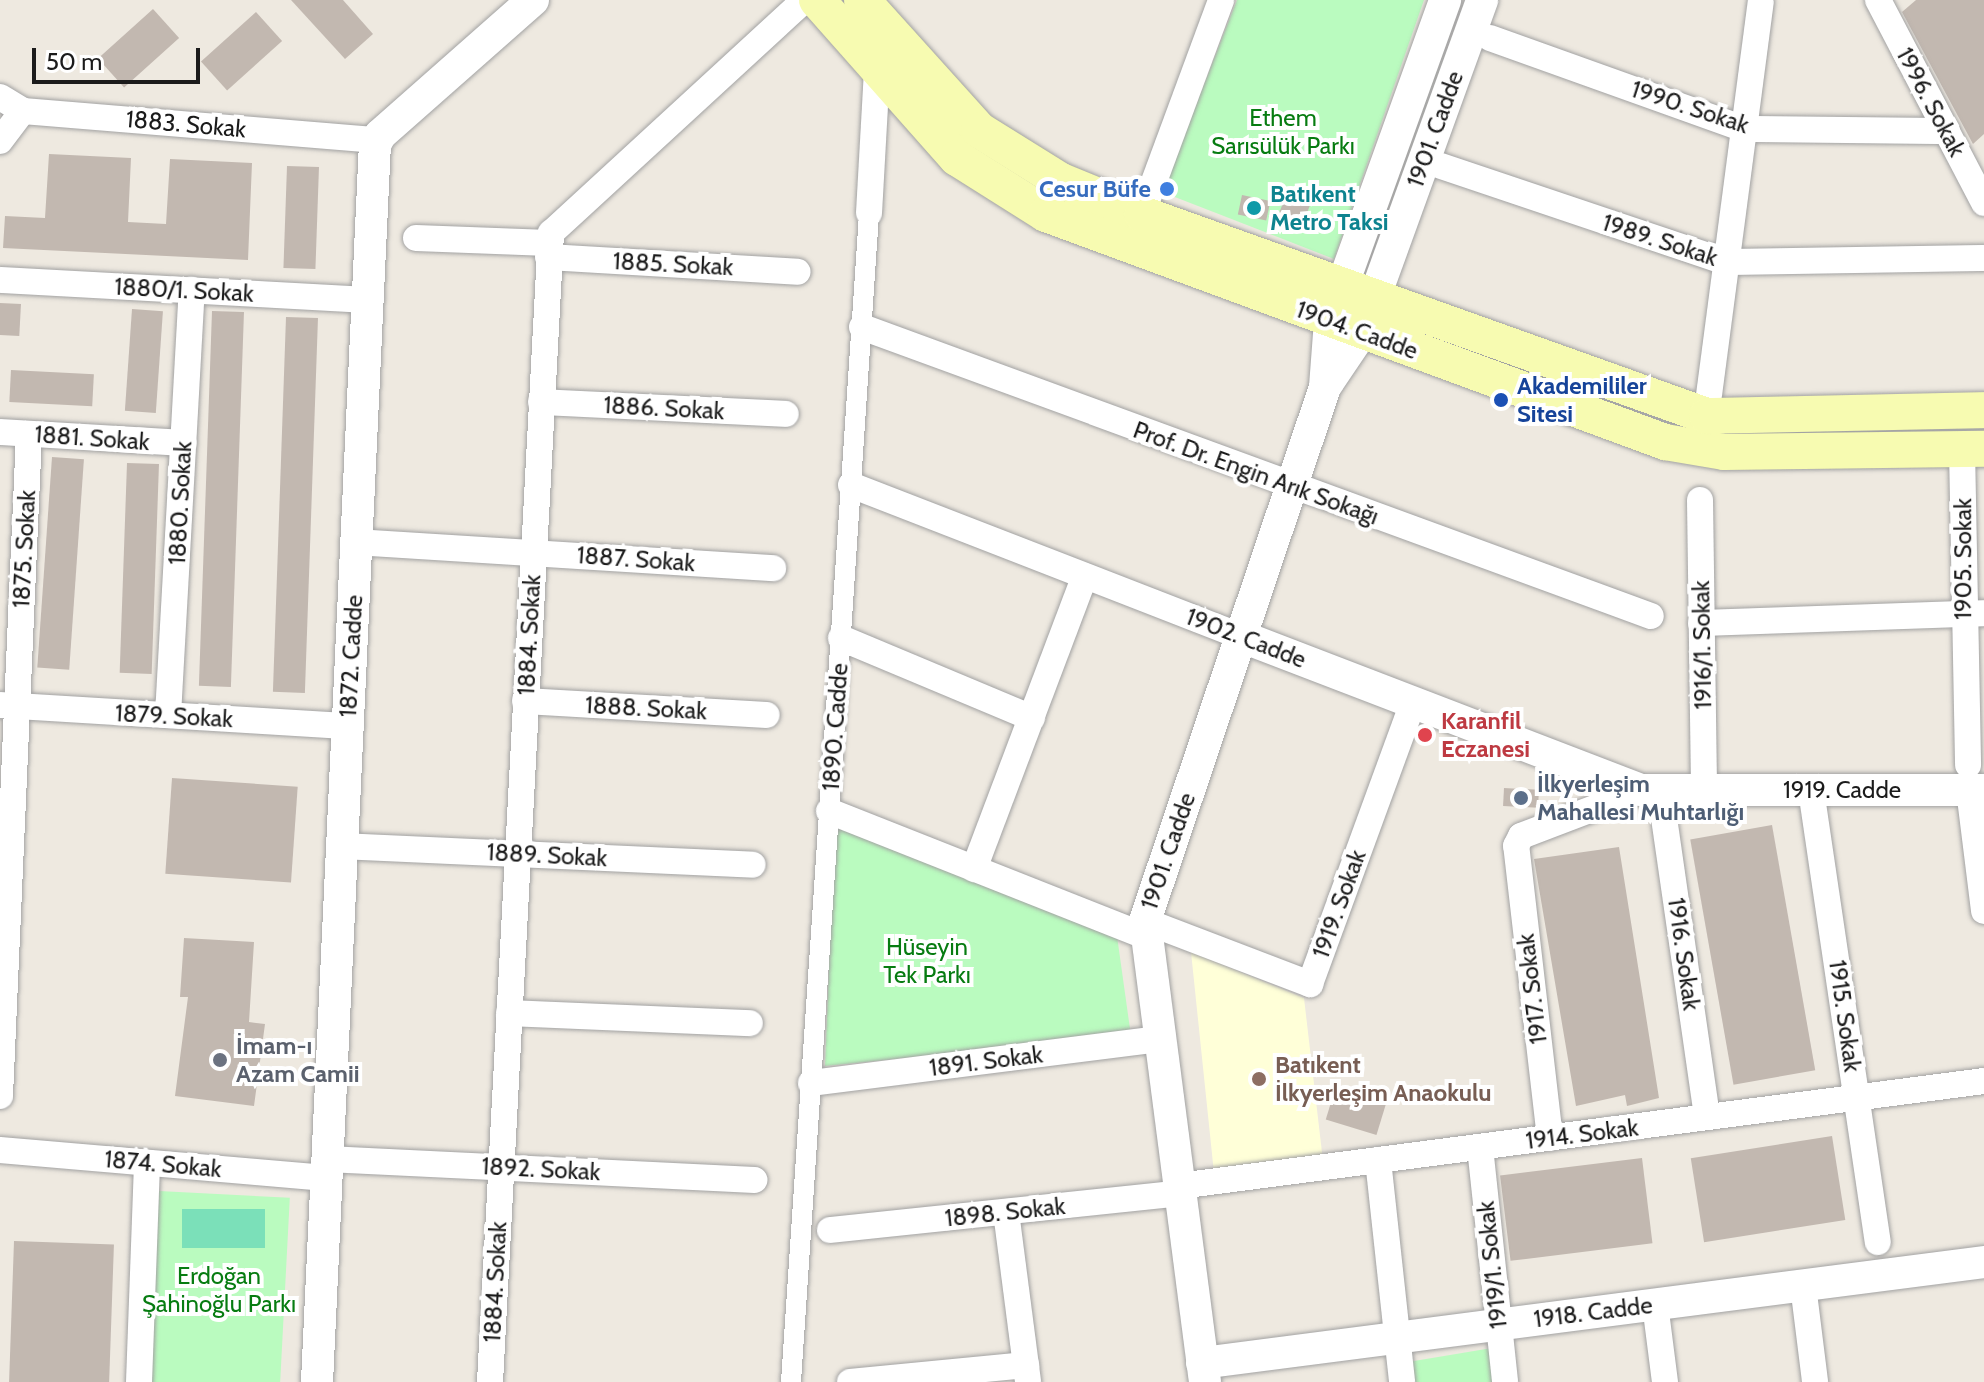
<!DOCTYPE html>
<html>
<head>
<meta charset="utf-8">
<style>
  body { margin:0 }
  #map { position:relative; width:1984px; height:1382px; overflow:hidden; background:#eee9e0; font-family:Cabin,sans-serif }
  div>[style] { position:absolute }
  .education>* { inset:0; background:#ffffd8 }
  .park>* { inset:0; background:#bafbbf; transform-origin:0 0 }
  .pitch>* { inset:0; background:#7be0b9; transform-origin:0 0 }
  .building>* { inset:0; background:#c2b8b0; transform-origin:0 0 }
  .roads { filter:drop-shadow(0 0 2px #a2a2a2) drop-shadow(0 0 2px #a2a2a2) }
  .pedestrian>* { height:20px; margin:-10px; padding:0 10px; transform-origin:10px; border-radius:10px; background:#fff }
  .minor>* { height:26px; margin:-13px; padding:0 13px; transform-origin:13px; border-radius:13px; background:#fff }
  .tertiary>* { height:32px; margin:-16px; padding:0 16px; transform-origin:16px; border-radius:16px; background:#fff }
  .secondary>* { height:36px; margin:-18px; padding:0 18px; transform-origin:18px; border-radius:18px; background:#f7fbb1 }
  .dots>* { width:22px; height:22px; translate:-50% -50%; box-sizing:border-box; border:4px solid #fff; border-radius:50% }
  span { translate:-50% -50%; white-space:nowrap; text-align:center; line-height:1.15; -webkit-text-stroke:8px #fff; paint-order:stroke }
  .street-label { font-size:24px; color:#1b1b1b }
  .park-label { font-size:24px; color:#077c11 }
  .shop-label { font-size:24px; color:#366cbe; font-weight:700 }
  .right { translate:-100% -50%; text-align:right }
  .culture-label { font-size:24px; color:#0d838f; font-weight:700 }
  .left { translate:0 -50%; text-align:left }
  .transit-label { font-size:24px; color:#164399; font-weight:700 }
  .health-label { font-size:24px; color:#be3a42; font-weight:700 }
  .service-label { font-size:24px; color:#4e5e75; font-weight:700 }
  .worship-label { font-size:24px; color:#5b616d; font-weight:700 }
  .education-label { font-size:24px; color:#785e54; font-weight:700 }
  .scale { position:absolute; left:32px; top:48px; width:168px; height:36px; box-sizing:border-box; border:4px solid #1b1b1b; border-top:0; padding-left:10px; font-size:24px; line-height:28px; white-space:nowrap; color:#1b1b1b; -webkit-text-stroke:6px #fff; paint-order:stroke }
</style>
</head>
<body>
<div id="map">
  <div class="education">
    <i style="clip-path:polygon(1191px 952px,1304px 998px,1323px 1161px,1214px 1173px)"></i>
  </div>
  <div class="park">
    <i style="clip-path:polygon(1237px 0,1424px 0,1334px 259px,1162px 192px)"></i>
    <i style="clip-path:polygon(835px 819px,1117px 936px,1131px 1036px,825px 1066px)"></i>
    <i style="left:159px;top:1191px;width:131px;height:191px;rotate:3deg"></i>
    <i style="clip-path:polygon(1492px 1348px,1497px 1382px,1411px 1382px,1408px 1362px)"></i>
  </div>
  <div class="pitch">
    <i style="left:265px;top:1209px;width:39px;height:83px;rotate:90deg"></i>
  </div>
  <div class="building">
    <i style="clip-path:polygon(291px 0,343px 0,373px 34px,345px 59px)"></i>
    <i style="clip-path:polygon(1916px 0,1984px 0,1984px 134px,1973px 144px,1902px 12px)"></i>
    <i style="left:153px;top:9px;width:39px;height:74px;rotate:48deg"></i>
    <i style="left:256px;top:12px;width:39px;height:74px;rotate:48deg"></i>
    <i style="clip-path:polygon(49px 154px,131px 158px,128px 222px,166px 224px,170px 159px,252px 163px,248px 260px,3px 248px,5px 216px,45px 218px)"></i>
    <i style="left:287px;top:166px;width:32px;height:102px;rotate:2deg"></i>
    <i style="left:1288px;top:190px;width:26px;height:30px;rotate:21deg"></i>
    <i style="left:1242px;top:195px;width:29px;height:20px;rotate:12deg"></i>
    <i style="left:0;top:303px;width:21px;height:32px;rotate:3deg"></i>
    <i style="left:132px;top:309px;width:31px;height:102px;rotate:4deg"></i>
    <i style="left:212px;top:311px;width:32px;height:375px;rotate:2deg"></i>
    <i style="left:286px;top:317px;width:32px;height:375px;rotate:2deg"></i>
    <i style="left:11px;top:370px;width:83px;height:32px;rotate:3deg"></i>
    <i style="left:52px;top:457px;width:32px;height:211px;rotate:4deg"></i>
    <i style="left:127px;top:463px;width:32px;height:210px;rotate:2deg"></i>
    <i style="left:172px;top:778px;width:126px;height:96px;rotate:4deg"></i>
    <i style="left:1504px;top:788px;width:35px;height:18px;rotate:3deg"></i>
    <i style="left:1772px;top:825px;width:249px;height:83px;rotate:80deg"></i>
    <i style="clip-path:polygon(1619px 847px,1659px 1098px,1627px 1106px,1625px 1095px,1576px 1106px,1534px 859px)"></i>
    <i style="clip-path:polygon(184px 938px,254px 942px,249px 1022px,265px 1024px,254px 1106px,175px 1096px,188px 997px,180px 997px)"></i>
    <i style="left:1336px;top:1086px;width:53px;height:35px;rotate:17deg"></i>
    <i style="left:1832px;top:1136px;width:85px;height:143px;rotate:81deg"></i>
    <i style="left:1642px;top:1158px;width:86px;height:143px;rotate:83deg"></i>
    <i style="left:14px;top:1241px;width:100px;height:141px;rotate:2deg"></i>
  </div>
  <div class="roads">
    <div class="pedestrian">
      <i style="left:791px;top:1382px;width:1172px;rotate:-86.18deg"></i>
    </div>
    <div class="minor">
      <i style="left:1878px;top:0;width:229px;rotate:62.4deg"></i>
      <i style="left:1490px;top:38px;width:270px;rotate:19.7deg"></i>
      <i style="left:1744px;top:129px;width:203px;rotate:0.6deg"></i>
      <i style="left:0;top:97px;width:27px;rotate:31deg"></i>
      <i style="left:23px;top:111px;width:355px;rotate:4.7deg"></i>
      <i style="left:0;top:141px;width:38px;rotate:-53deg"></i>
      <i style="left:1441px;top:166px;width:302px;rotate:18.6deg"></i>
      <i style="left:1727px;top:262px;width:257px;rotate:-0.9deg"></i>
      <i style="left:869px;top:213px;width:142px;rotate:-86.8deg"></i>
      <i style="left:1142px;top:214px;width:228px;rotate:-69.7deg"></i>
      <i style="left:416px;top:238px;width:133px;rotate:2.2deg"></i>
      <i style="left:548px;top:257px;width:250px;rotate:3.4deg"></i>
      <i style="left:0;top:280px;width:369px;rotate:3.1deg"></i>
      <i style="left:862px;top:327px;width:840px;rotate:20.12deg"></i>
      <i style="left:1709px;top:395px;width:396px;rotate:-82.5deg"></i>
      <i style="left:541px;top:402px;width:245px;rotate:2.8deg"></i>
      <i style="left:0;top:432px;width:184px;rotate:3.4deg"></i>
      <i style="left:1962px;top:449px;width:316px;rotate:88.9deg"></i>
      <i style="left:851px;top:485px;width:417px;rotate:21.2deg"></i>
      <i style="left:1700px;top:500px;width:290px;rotate:89.2deg"></i>
      <i style="left:356px;top:542px;width:418px;rotate:3.6deg"></i>
      <i style="left:1701px;top:623px;width:283px;rotate:-2deg"></i>
      <i style="left:841px;top:638px;width:207px;rotate:22.7deg"></i>
      <i style="left:525px;top:701px;width:242px;rotate:3.3deg"></i>
      <i style="left:0;top:705px;width:349px;rotate:3.5deg"></i>
      <i style="left:168px;top:715px;width:426px;rotate:-86.8deg"></i>
      <i style="left:1660px;top:790px;width:330px;rotate:81.8deg"></i>
      <i style="left:1811px;top:790px;width:457px;rotate:81.6deg"></i>
      <i style="left:1969px;top:790px;width:122px;rotate:82.9deg"></i>
      <i style="left:829px;top:811px;width:342px;rotate:21.6deg"></i>
      <i style="left:342px;top:846px;width:411px;rotate:2.6deg"></i>
      <i style="left:974px;top:869px;width:313px;rotate:-69.3deg"></i>
      <i style="left:1145px;top:921px;width:177px;rotate:20.9deg"></i>
      <i style="left:1310px;top:984px;width:299px;rotate:-69.9deg"></i>
      <i style="left:509px;top:1013px;width:241px;rotate:2.4deg"></i>
      <i style="left:811px;top:1083px;width:352px;rotate:-7.2deg"></i>
      <i style="left:0;top:1096px;width:663px;rotate:-87.49deg"></i>
      <i style="left:1550px;top:1138px;width:294px;rotate:-96.6deg"></i>
      <i style="left:1516px;top:846px;width:11px;rotate:-63deg"></i>
      <i style="left:1521px;top:836px;width:129px;rotate:-20.8deg"></i>
      <i style="left:1480px;top:1147px;width:236px;rotate:83.9deg"></i>
      <i style="left:0;top:1150px;width:327px;rotate:4.9deg"></i>
      <i style="left:327px;top:1159px;width:428px;rotate:2.8deg"></i>
      <i style="left:1378px;top:1160px;width:223px;rotate:83.8deg"></i>
      <i style="left:1179px;top:1186px;width:812px;rotate:-7.43deg"></i>
      <i style="left:1006px;top:1212px;width:171px;rotate:82.6deg"></i>
      <i style="left:830px;top:1230px;width:352px;rotate:-6deg"></i>
      <i style="left:1803px;top:1285px;width:98px;rotate:82.9deg"></i>
      <i style="left:1655px;top:1304px;width:79px;rotate:82.7deg"></i>
      <i style="left:139px;top:1382px;width:219px;rotate:-87.9deg"></i>
      <i style="left:490px;top:1382px;width:1151px;rotate:-86.96deg"></i>
      <i style="left:551px;top:233px;width:344px;rotate:-42.6deg"></i>
      <i style="left:850px;top:1382px;width:177px;rotate:-5.5deg"></i>
    </div>
    <div class="tertiary">
      <i style="left:1327px;top:384px;width:63px;rotate:-56.1deg"></i>
      <i style="left:1362px;top:332px;width:353px;rotate:-70.1deg"></i>
      <i style="left:1240px;top:636px;width:430px;rotate:21deg"></i>
      <i style="left:1642px;top:790px;width:342px"></i>
      <i style="left:1202px;top:1363px;width:788px;rotate:-7.36deg"></i>
      <i style="left:317px;top:1382px;width:1238px;rotate:-87.32deg"></i>
      <i style="left:375px;top:145px;width:11px;rotate:-63deg"></i>
      <i style="left:380px;top:135px;width:204px;rotate:-41.4deg"></i>
      <i style="left:1205px;top:1382px;width:465px;rotate:-97.4deg"></i>
      <i style="left:1145px;top:921px;width:564px;rotate:-71.37deg"></i>
      <i style="left:1325px;top:387px;width:67px;rotate:-85.7deg"></i>
      <i style="left:1330px;top:320px;width:340px;rotate:-70.2deg"></i>
    </div>
    <div class="secondary">
      <i style="left:817px;top:0;width:211px;rotate:48.5deg"></i>
      <i style="left:957px;top:158px;width:105px;rotate:32.2deg"></i>
      <i style="left:1046px;top:214px;width:660px;rotate:20.22deg"></i>
      <i style="left:1665px;top:442px;width:60px;rotate:9.6deg"></i>
      <i style="left:1724px;top:452px;width:260px;rotate:-0.7deg"></i>
      <i style="left:862px;top:0;width:175px;rotate:48deg"></i>
      <i style="left:979px;top:130px;width:97px;rotate:31.9deg"></i>
      <i style="left:1061px;top:181px;width:87px;rotate:22.2deg"></i>
      <i style="left:1142px;top:214px;width:600px;rotate:19.67deg"></i>
      <i style="left:1707px;top:416px;width:277px;rotate:-1.2deg"></i>
    </div>
  </div>
  <div class="dots">
    <i style="left:1167px;top:189px;background:#3f7fe0"></i>
    <i style="left:1254px;top:208px;background:#0f9aa8"></i>
    <i style="left:1501px;top:400px;background:#1a4fb4"></i>
    <i style="left:1425px;top:735px;background:#e0444e"></i>
    <i style="left:1521px;top:798px;background:#5c6f8a"></i>
    <i style="left:220px;top:1060px;background:#6b7280"></i>
    <i style="left:1259px;top:1079px;background:#8d6e63"></i>
  </div>
  <div class="street-label">
    <span style="left:1931px;top:102px;rotate:62deg">1996. Sokak</span>
    <span style="left:1690px;top:107px;rotate:18deg">1990. Sokak</span>
    <span style="left:186px;top:124px;rotate:5deg">1883. Sokak</span>
    <span style="left:1435px;top:129px;rotate:-70deg">1901. Cadde</span>
    <span style="left:1660px;top:240px;rotate:18deg">1989. Sokak</span>
    <span style="left:673px;top:264px;rotate:3deg">1885. Sokak</span>
    <span style="left:184px;top:290px;rotate:3deg">1880/1. Sokak</span>
    <span style="left:1357px;top:330px;rotate:20deg">1904. Cadde</span>
    <span style="left:664px;top:408px;rotate:3deg">1886. Sokak</span>
    <span style="left:92px;top:438px;rotate:4deg">1881. Sokak</span>
    <span style="left:1256px;top:473px;rotate:20deg">Prof. Dr. Engin Arık Sokağı</span>
    <span style="left:180px;top:503px;rotate:-87deg">1880. Sokak</span>
    <span style="left:24px;top:549px;rotate:-87deg">1875. Sokak</span>
    <span style="left:636px;top:559px;rotate:4deg">1887. Sokak</span>
    <span style="left:1963px;top:559px;rotate:-90deg">1905. Sokak</span>
    <span style="left:529px;top:635px;rotate:-87deg">1884. Sokak</span>
    <span style="left:1246px;top:638px;rotate:21deg">1902. Cadde</span>
    <span style="left:1702px;top:645px;rotate:-91deg">1916/1. Sokak</span>
    <span style="left:351px;top:656px;rotate:-87deg">1872. Cadde</span>
    <span style="left:646px;top:708px;rotate:3deg">1888. Sokak</span>
    <span style="left:174px;top:716px;rotate:3deg">1879. Sokak</span>
    <span style="left:835px;top:727px;rotate:-86deg">1890. Cadde</span>
    <span style="left:1842px;top:790px">1919. Cadde</span>
    <span style="left:1168px;top:851px;rotate:-71deg">1901. Cadde</span>
    <span style="left:547px;top:855px;rotate:3deg">1889. Sokak</span>
    <span style="left:1339px;top:904px;rotate:-70deg">1919. Sokak</span>
    <span style="left:1684px;top:954px;rotate:82deg">1916. Sokak</span>
    <span style="left:1532px;top:989px;rotate:-97deg">1917. Sokak</span>
    <span style="left:1845px;top:1016px;rotate:82deg">1915. Sokak</span>
    <span style="left:986px;top:1061px;rotate:-7deg">1891. Sokak</span>
    <span style="left:1582px;top:1134px;rotate:-7deg">1914. Sokak</span>
    <span style="left:163px;top:1164px;rotate:5deg">1874. Sokak</span>
    <span style="left:541px;top:1169px;rotate:3deg">1892. Sokak</span>
    <span style="left:1005px;top:1212px;rotate:-6deg">1898. Sokak</span>
    <span style="left:1492px;top:1265px;rotate:-96deg">1919/1. Sokak</span>
    <span style="left:495px;top:1282px;rotate:-87deg">1884. Sokak</span>
    <span style="left:1593px;top:1312px;rotate:-7deg">1918. Cadde</span>
  </div>
  <div class="park-label">
    <span style="left:1283px;top:132px">Ethem<br>Sarısülük Parkı</span>
    <span style="left:927px;top:961px">Hüseyin<br>Tek Parkı</span>
    <span style="left:219px;top:1290px">Erdoğan<br>Şahinoğlu Parkı</span>
  </div>
  <div class="shop-label">
    <span class="right" style="left:1151px;top:189px">Cesur Büfe</span>
  </div>
  <div class="culture-label">
    <span class="left" style="left:1270px;top:208px">Batıkent<br>Metro Taksi</span>
  </div>
  <div class="transit-label">
    <span class="left" style="left:1517px;top:400px">Akademililer<br>Sitesi</span>
  </div>
  <div class="health-label">
    <span class="left" style="left:1441px;top:735px">Karanfil<br>Eczanesi</span>
  </div>
  <div class="service-label">
    <span class="left" style="left:1537px;top:798px">İlkyerleşim<br>Mahallesi Muhtarlığı</span>
  </div>
  <div class="worship-label">
    <span class="left" style="left:236px;top:1060px">İmam-ı<br>Azam Camii</span>
  </div>
  <div class="education-label">
    <span class="left" style="left:1275px;top:1079px">Batıkent<br>İlkyerleşim Anaokulu</span>
  </div>
  <div class="scale">50 m</div>
</div>
</body>
</html>
